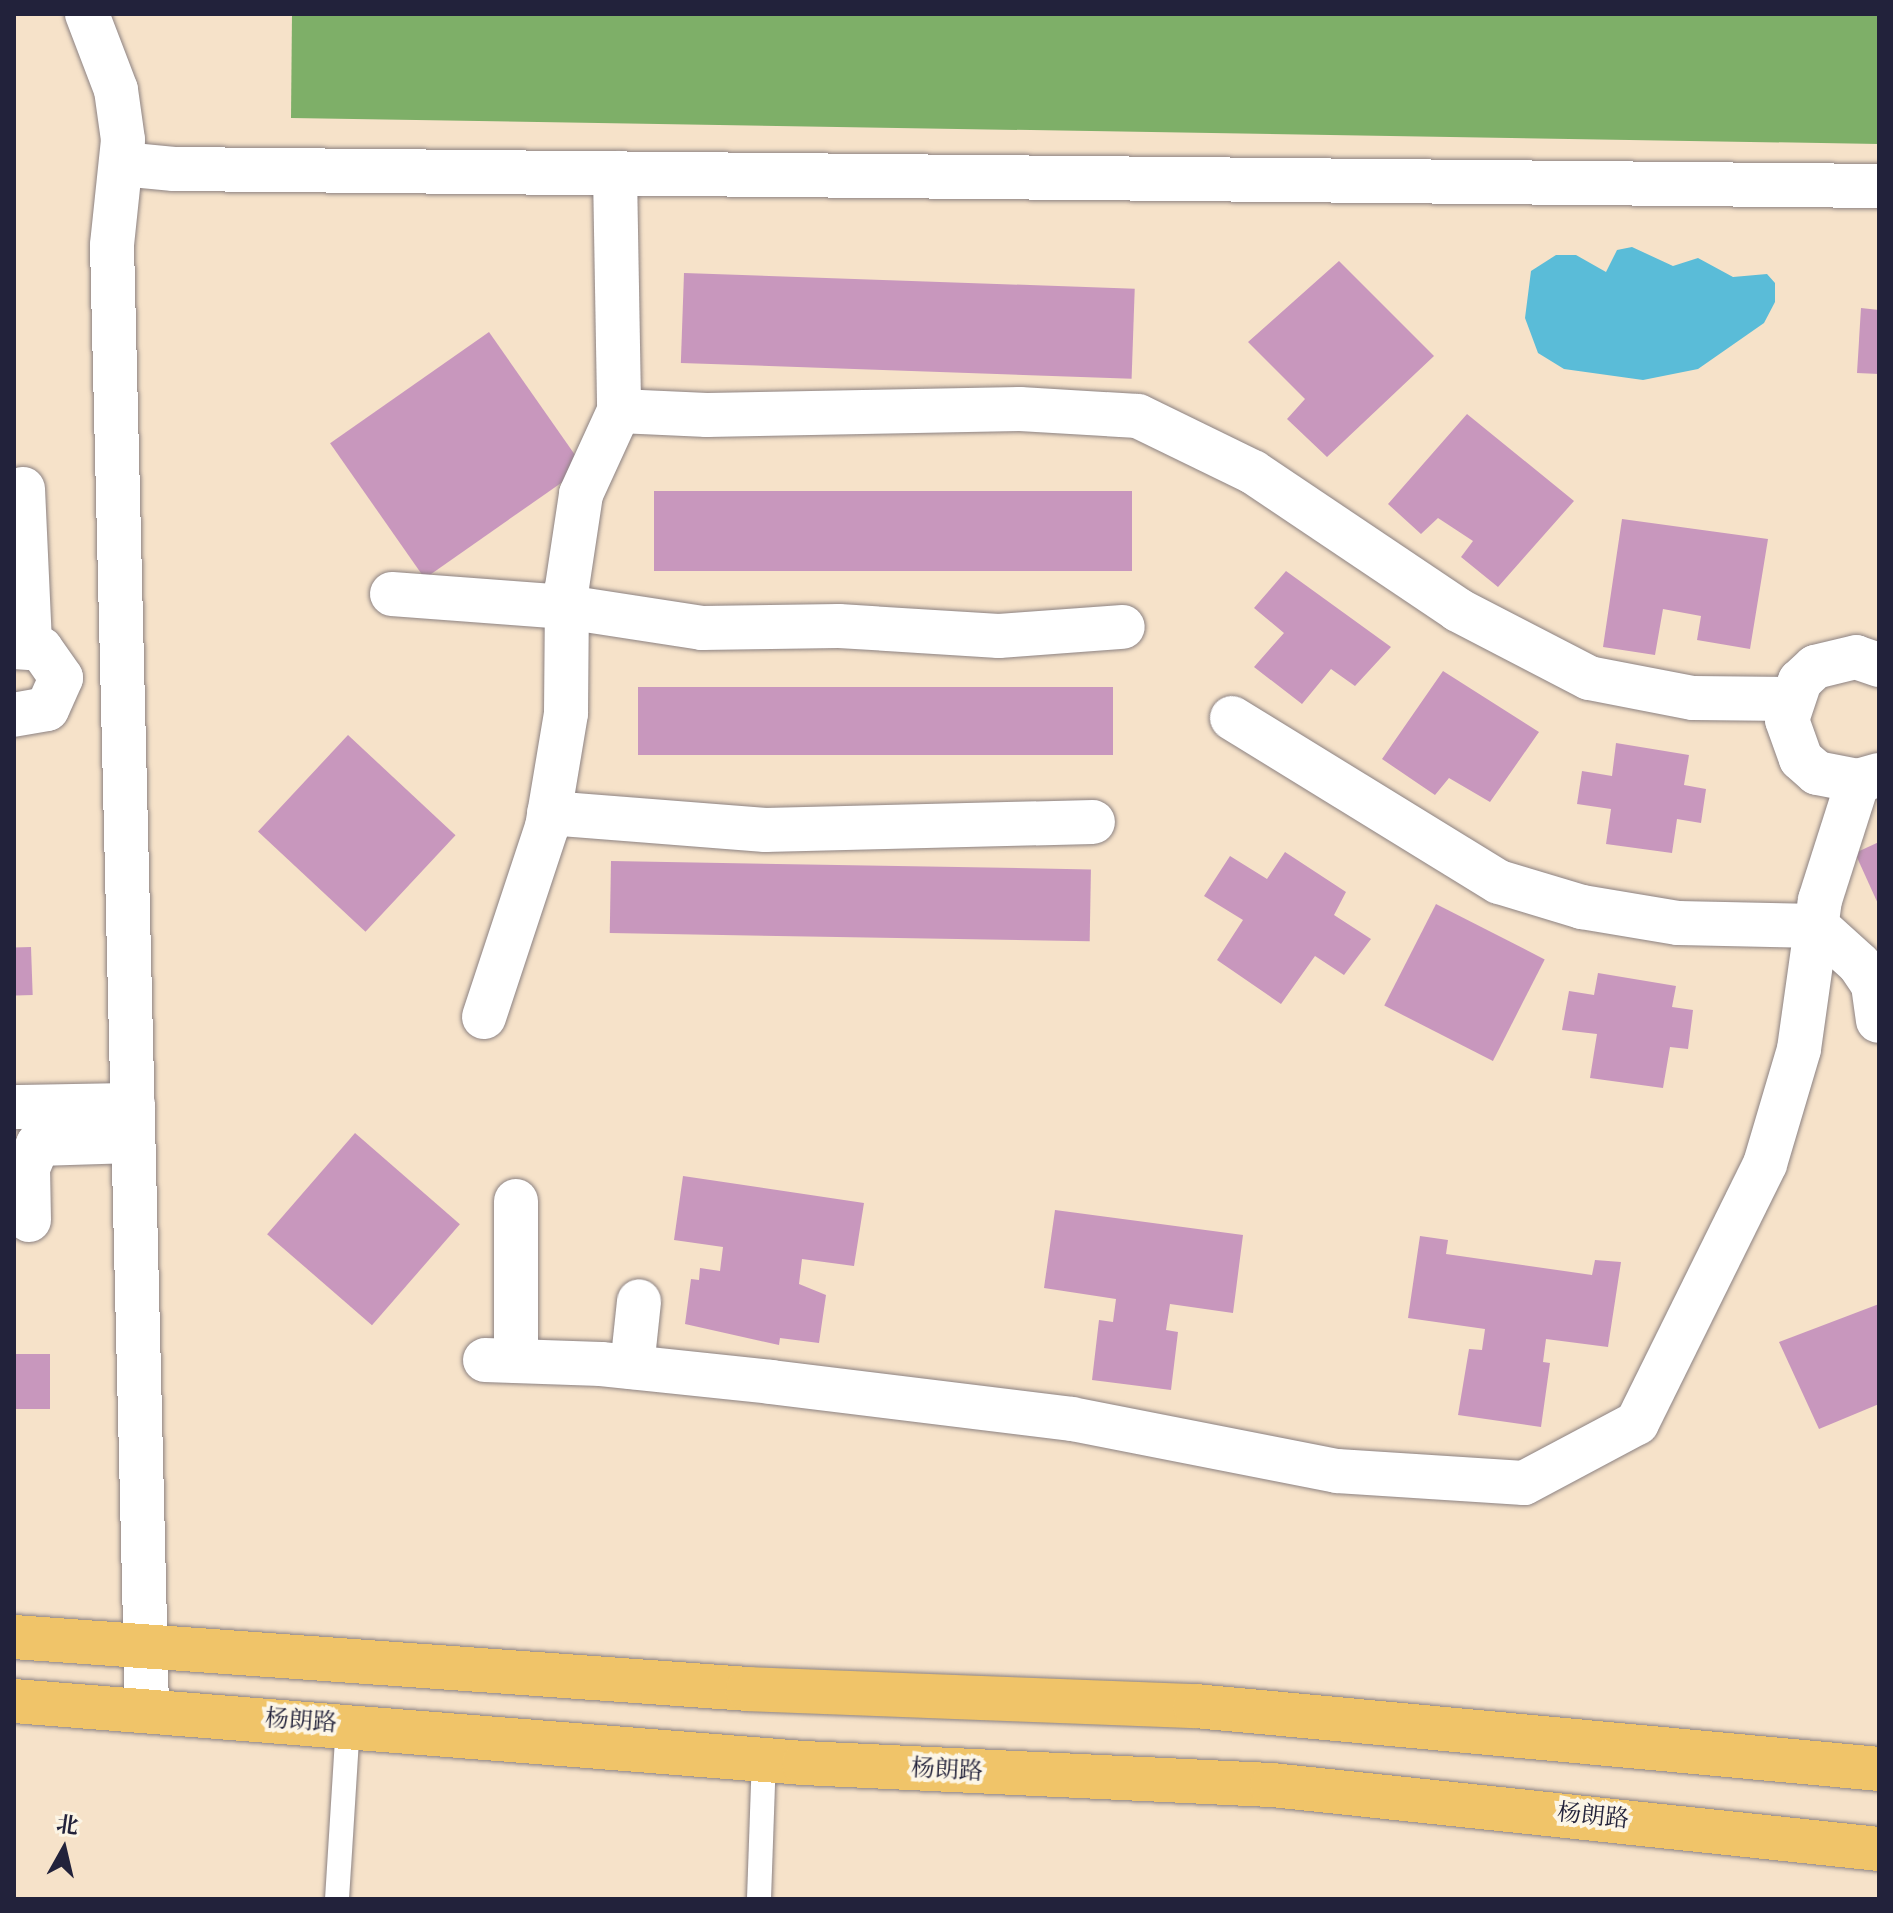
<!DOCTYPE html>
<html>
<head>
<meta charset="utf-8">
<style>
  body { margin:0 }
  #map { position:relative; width:1893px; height:1913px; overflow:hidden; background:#f6e2c9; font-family:Alegreya,"Noto Serif SC",serif }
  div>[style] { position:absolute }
  .forest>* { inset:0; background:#7eaf68 }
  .water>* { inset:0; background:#5abcd8 }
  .building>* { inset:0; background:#c897bd; transform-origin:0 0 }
  .roads { filter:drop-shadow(0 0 2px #8c8282) drop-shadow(0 0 2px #8c8282) }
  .service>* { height:24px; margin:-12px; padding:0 12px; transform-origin:12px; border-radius:12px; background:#fff }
  .minor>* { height:44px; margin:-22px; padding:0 22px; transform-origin:22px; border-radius:22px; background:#fff }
  .primary>* { height:44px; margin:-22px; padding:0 22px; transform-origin:22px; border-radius:22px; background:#f0c469 }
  span { translate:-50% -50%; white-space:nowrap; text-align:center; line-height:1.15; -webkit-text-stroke:8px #fcf5e5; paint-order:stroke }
  .street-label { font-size:24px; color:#22223b }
  .frame { position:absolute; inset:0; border:16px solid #22223b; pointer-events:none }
  .north { position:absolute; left:24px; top:1809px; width:80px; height:80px; -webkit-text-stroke:6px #fcf5e5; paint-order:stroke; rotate:8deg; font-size:22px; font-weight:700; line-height:32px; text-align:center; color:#22223b }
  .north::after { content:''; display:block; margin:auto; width:28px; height:36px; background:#22223b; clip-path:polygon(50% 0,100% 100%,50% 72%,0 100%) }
</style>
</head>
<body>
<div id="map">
  <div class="forest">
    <i style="clip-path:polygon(292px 14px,1879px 14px,1879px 144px,291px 118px)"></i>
  </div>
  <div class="water">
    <i style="clip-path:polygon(1632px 247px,1673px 266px,1698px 258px,1733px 277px,1767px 274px,1775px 283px,1775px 302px,1764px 323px,1698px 369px,1643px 380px,1564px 369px,1538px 353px,1525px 318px,1531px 271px,1556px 255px,1576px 255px,1606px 272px,1617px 250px)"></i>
  </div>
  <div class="building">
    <i style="clip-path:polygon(1339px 261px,1434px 356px,1327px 457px,1287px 419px,1305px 399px,1248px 342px)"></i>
    <i style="left:684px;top:273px;width:451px;height:90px;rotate:2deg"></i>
    <i style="clip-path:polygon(1861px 308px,1879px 310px,1879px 374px,1857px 373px)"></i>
    <i style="left:489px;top:332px;width:165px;height:194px;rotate:55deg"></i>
    <i style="clip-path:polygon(1467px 414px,1574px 501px,1498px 587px,1461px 557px,1473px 541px,1438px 518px,1421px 534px,1388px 504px)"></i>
    <i style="left:654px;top:491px;width:478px;height:80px"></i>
    <i style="clip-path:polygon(1622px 519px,1768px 539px,1750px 649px,1697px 640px,1701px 616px,1663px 609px,1655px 655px,1603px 647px)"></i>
    <i style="clip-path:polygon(1286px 571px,1391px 647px,1355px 686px,1331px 669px,1302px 704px,1254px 667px,1284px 633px,1254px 608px)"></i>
    <i style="clip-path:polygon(1443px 671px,1539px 732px,1490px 802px,1449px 778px,1435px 795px,1382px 759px)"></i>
    <i style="left:1113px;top:687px;width:68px;height:475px;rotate:90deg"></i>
    <i style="left:348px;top:735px;width:147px;height:132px;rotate:43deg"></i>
    <i style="clip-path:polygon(1616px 743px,1689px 755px,1684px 785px,1706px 789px,1701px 823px,1677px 819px,1672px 853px,1606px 844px,1611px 809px,1577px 804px,1582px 771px,1612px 776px)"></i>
    <i style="clip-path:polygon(1879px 842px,1879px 906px,1855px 853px)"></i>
    <i style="clip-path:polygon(1285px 852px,1346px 892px,1334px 915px,1371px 939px,1344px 975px,1315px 956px,1281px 1004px,1217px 960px,1243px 920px,1204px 896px,1230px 856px,1267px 879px)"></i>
    <i style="left:611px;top:861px;width:480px;height:72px;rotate:1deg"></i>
    <i style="left:1436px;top:904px;width:122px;height:114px;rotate:27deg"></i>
    <i style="left:31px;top:947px;width:48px;height:17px;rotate:88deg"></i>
    <i style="clip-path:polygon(1598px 973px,1676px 986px,1672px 1007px,1693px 1010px,1688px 1049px,1670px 1047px,1663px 1088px,1590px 1078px,1597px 1034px,1562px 1030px,1569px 991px,1594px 995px)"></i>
    <i style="left:355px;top:1133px;width:139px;height:134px;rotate:41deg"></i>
    <i style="clip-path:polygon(683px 1176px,864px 1203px,854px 1266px,802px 1259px,799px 1284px,826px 1295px,819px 1343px,780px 1338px,779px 1345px,685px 1324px,691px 1279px,699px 1280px,700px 1268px,720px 1271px,723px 1247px,674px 1240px)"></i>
    <i style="clip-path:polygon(1055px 1210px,1243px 1235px,1233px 1313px,1170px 1304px,1166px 1330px,1178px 1332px,1171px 1390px,1092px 1380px,1099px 1320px,1113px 1322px,1116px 1299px,1044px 1288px)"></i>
    <i style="clip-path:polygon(1420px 1236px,1448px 1240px,1446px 1254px,1592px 1275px,1595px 1260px,1621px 1262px,1608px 1347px,1546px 1339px,1543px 1362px,1550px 1363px,1541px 1427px,1458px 1415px,1469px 1349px,1482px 1350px,1485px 1329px,1408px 1318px)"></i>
    <i style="clip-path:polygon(1879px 1304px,1879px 1404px,1819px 1429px,1779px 1342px)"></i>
    <i style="left:14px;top:1354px;width:36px;height:55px"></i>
  </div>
  <div class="roads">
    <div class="service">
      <i style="left:337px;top:1899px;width:174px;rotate:-86.4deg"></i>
      <i style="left:759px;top:1899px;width:140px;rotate:-88deg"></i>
    </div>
    <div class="minor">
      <i style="left:87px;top:14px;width:81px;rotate:69.1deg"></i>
      <i style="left:116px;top:90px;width:50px;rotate:82deg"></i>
      <i style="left:123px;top:140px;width:106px;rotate:96deg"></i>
      <i style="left:112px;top:245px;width:1464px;rotate:88.63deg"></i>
      <i style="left:122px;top:164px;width:52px;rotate:5.5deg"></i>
      <i style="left:174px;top:169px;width:1705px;rotate:0.57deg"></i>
      <i style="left:615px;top:173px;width:238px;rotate:89deg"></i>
      <i style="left:23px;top:489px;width:157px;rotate:87.4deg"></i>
      <i style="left:392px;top:594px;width:174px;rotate:4.3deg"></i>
      <i style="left:566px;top:607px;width:138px;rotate:8.8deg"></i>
      <i style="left:702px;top:628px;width:137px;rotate:-0.8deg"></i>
      <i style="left:839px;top:626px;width:160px;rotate:3.6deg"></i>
      <i style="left:999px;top:636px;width:124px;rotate:-4.2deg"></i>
      <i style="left:14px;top:647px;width:27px;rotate:4deg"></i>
      <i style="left:41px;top:649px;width:35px;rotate:55deg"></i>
      <i style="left:61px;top:678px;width:34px;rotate:114deg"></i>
      <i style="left:47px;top:709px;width:34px;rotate:170deg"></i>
      <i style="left:1879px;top:665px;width:24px;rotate:-161deg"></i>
      <i style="left:1856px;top:657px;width:42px;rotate:166.3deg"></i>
      <i style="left:1815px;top:667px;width:21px;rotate:137deg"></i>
      <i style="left:1800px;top:681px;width:41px;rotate:108.4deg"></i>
      <i style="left:1787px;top:720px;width:41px;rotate:70.3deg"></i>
      <i style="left:1801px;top:759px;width:21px;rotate:41deg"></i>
      <i style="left:1817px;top:773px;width:42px;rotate:11deg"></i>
      <i style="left:1858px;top:781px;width:22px;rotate:-16deg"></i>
      <i style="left:1232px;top:718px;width:313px;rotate:31.6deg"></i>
      <i style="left:1499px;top:882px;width:87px;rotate:16.8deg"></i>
      <i style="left:1582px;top:907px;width:97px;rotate:9.5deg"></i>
      <i style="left:1678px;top:923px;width:139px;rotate:1.2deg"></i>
      <i style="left:1817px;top:926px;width:57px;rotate:42.1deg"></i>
      <i style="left:1859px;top:964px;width:25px;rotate:56deg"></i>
      <i style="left:1873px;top:985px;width:36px;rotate:82deg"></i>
      <i style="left:549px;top:813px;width:217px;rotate:4.5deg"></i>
      <i style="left:765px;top:830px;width:328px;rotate:-1.4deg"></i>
      <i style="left:484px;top:1017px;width:200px;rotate:-71.7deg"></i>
      <i style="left:547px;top:827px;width:116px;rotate:-80.5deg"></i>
      <i style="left:566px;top:713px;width:126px;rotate:-89.5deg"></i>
      <i style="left:567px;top:587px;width:94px;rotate:-81.4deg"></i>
      <i style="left:581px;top:494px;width:91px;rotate:-65.4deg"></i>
      <i style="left:619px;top:411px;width:88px;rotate:2.6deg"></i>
      <i style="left:707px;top:415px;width:313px;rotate:-1.1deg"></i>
      <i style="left:1020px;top:409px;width:118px;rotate:3.4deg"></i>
      <i style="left:1138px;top:416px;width:128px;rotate:26deg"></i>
      <i style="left:1253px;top:472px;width:247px;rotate:33.9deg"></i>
      <i style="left:1458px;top:610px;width:148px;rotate:27.4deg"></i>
      <i style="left:1589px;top:678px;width:106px;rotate:10.9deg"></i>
      <i style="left:1693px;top:698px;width:97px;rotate:0.6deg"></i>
      <i style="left:14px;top:1107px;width:119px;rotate:-1deg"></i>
      <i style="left:29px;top:1220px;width:52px;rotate:-91.1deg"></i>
      <i style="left:28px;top:1168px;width:26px;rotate:-67deg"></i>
      <i style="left:38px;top:1144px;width:95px;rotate:-1.8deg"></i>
      <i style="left:485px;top:1360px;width:116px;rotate:2deg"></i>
      <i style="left:601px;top:1364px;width:171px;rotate:6deg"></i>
      <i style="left:771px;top:1382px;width:303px;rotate:7deg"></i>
      <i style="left:1072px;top:1419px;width:270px;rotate:11.1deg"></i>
      <i style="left:1337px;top:1471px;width:187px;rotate:3.7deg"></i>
      <i style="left:1524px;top:1483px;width:128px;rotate:-28deg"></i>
      <i style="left:1637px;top:1423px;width:289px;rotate:-63.7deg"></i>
      <i style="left:1765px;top:1164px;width:120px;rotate:-73.5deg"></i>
      <i style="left:1799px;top:1049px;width:150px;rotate:-82deg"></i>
      <i style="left:1820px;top:900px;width:125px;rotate:-72.3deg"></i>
      <i style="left:516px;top:1361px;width:160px;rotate:-90deg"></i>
      <i style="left:632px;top:1367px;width:66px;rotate:-83.9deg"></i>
    </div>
    <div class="primary">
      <i style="left:14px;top:1637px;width:736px;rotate:4.05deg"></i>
      <i style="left:748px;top:1689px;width:447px;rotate:2.2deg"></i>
      <i style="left:1195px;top:1706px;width:687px;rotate:5.26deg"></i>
      <i style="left:14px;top:1701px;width:792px;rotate:4.49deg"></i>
      <i style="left:804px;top:1763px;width:469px;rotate:2.7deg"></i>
      <i style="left:1272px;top:1785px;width:610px;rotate:6.02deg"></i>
    </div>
  </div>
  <div class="street-label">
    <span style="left:301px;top:1721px;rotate:4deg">杨朗路</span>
    <span style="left:947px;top:1770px;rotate:3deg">杨朗路</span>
    <span style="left:1593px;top:1816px;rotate:6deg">杨朗路</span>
  </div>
  <div class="frame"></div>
  <div class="north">北</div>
</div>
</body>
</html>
